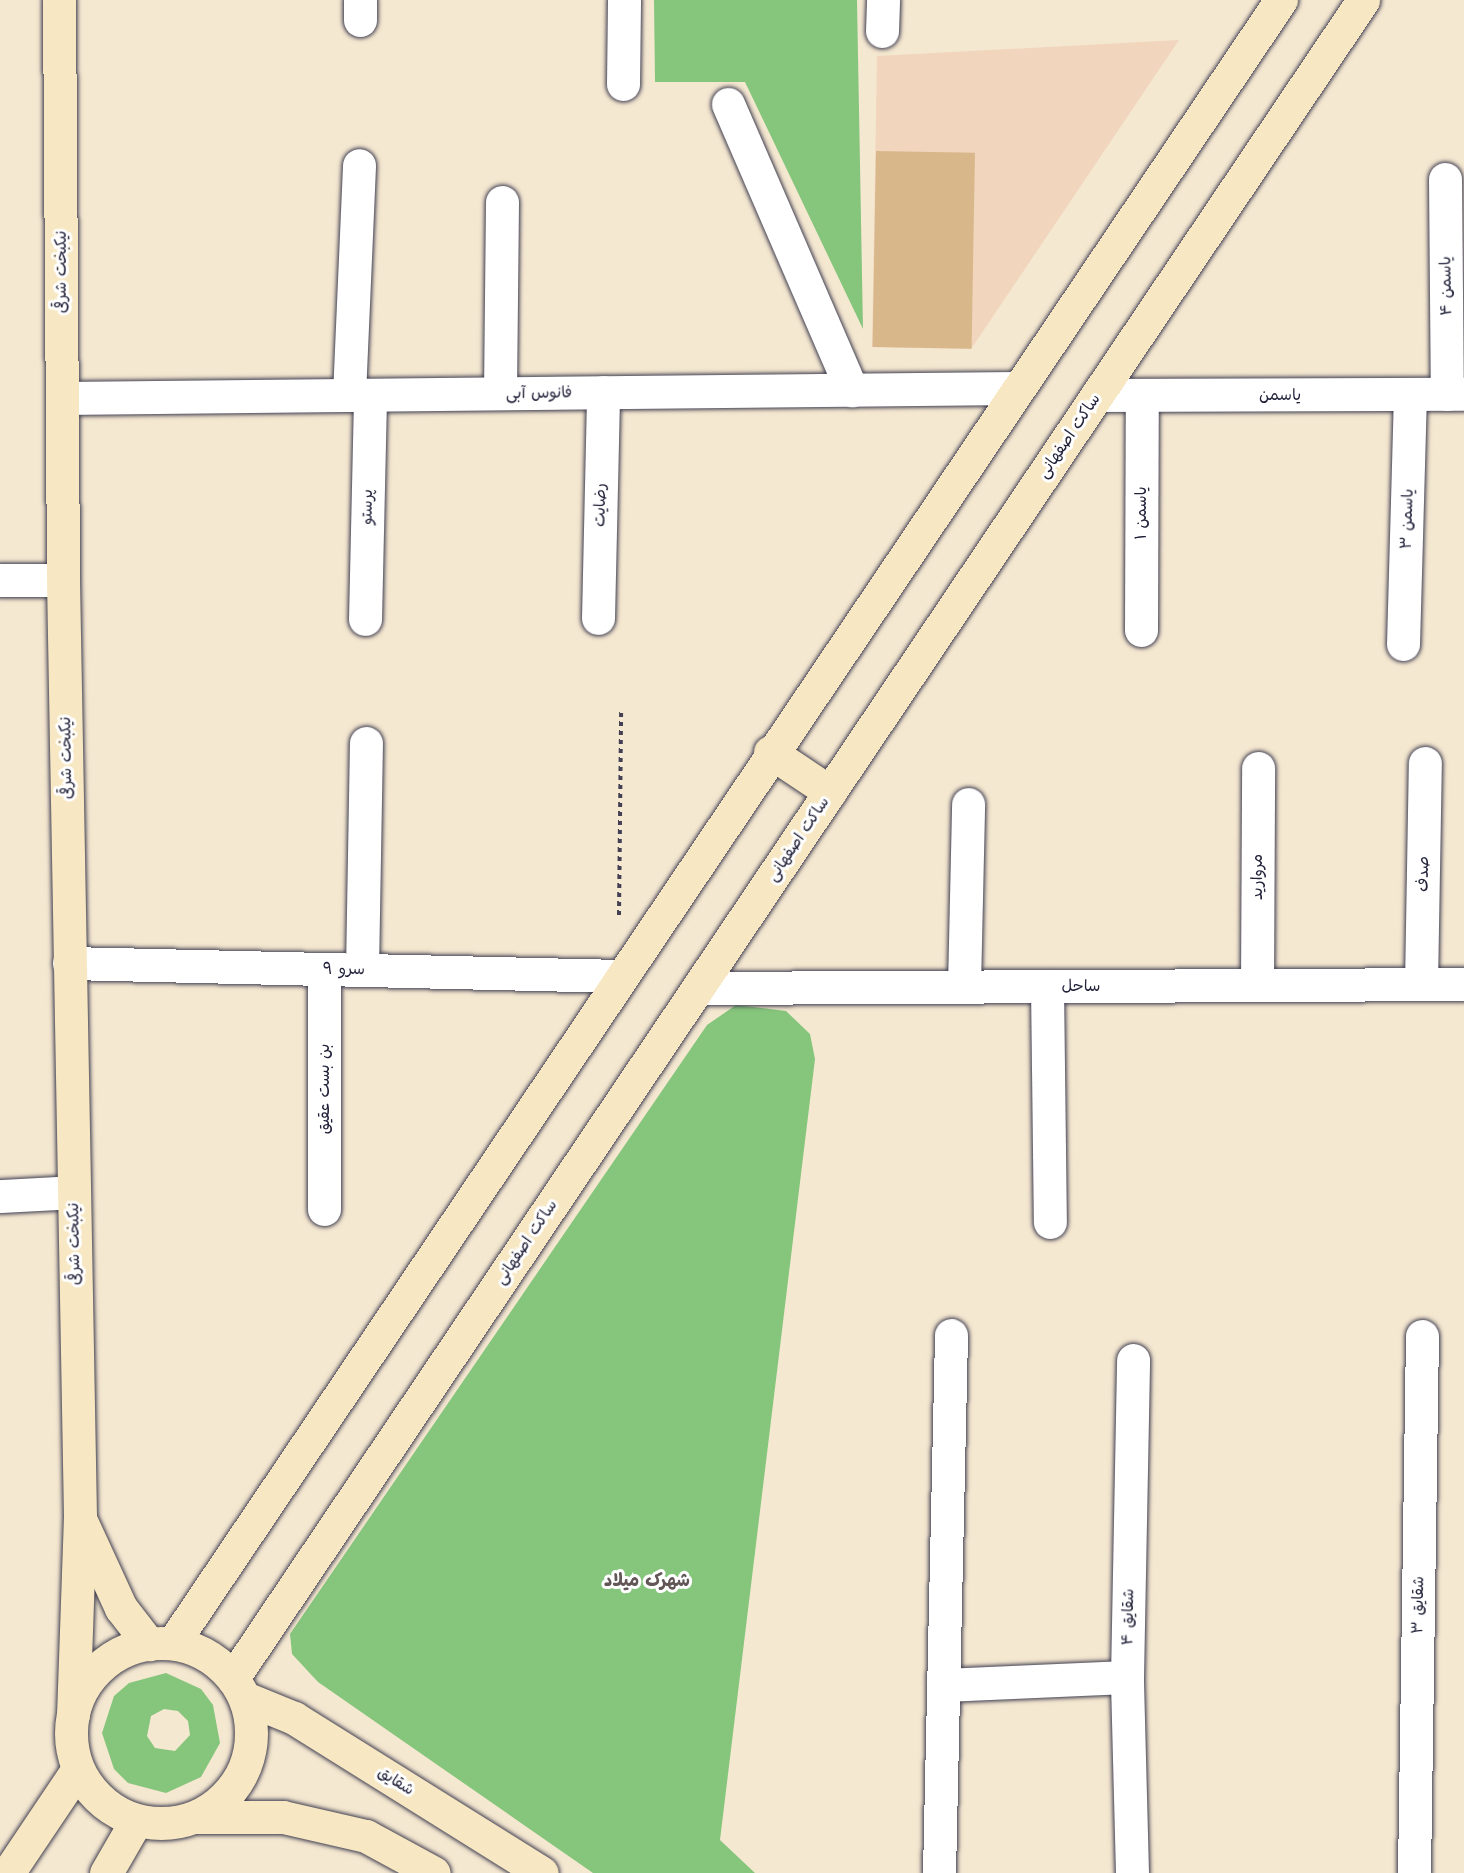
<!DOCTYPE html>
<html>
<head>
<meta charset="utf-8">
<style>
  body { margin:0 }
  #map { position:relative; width:1464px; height:1873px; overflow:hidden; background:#f5e8d1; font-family:"Shantell Sans","Playpen Sans Arabic",sans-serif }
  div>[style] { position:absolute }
  .built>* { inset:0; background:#f1d5bd }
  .green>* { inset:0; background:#86c57c }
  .building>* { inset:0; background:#d8b78b; transform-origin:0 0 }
  .path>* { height:4px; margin-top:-2px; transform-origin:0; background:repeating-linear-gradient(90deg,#424052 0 4.5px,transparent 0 9px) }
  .roads { filter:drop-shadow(0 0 2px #424052) drop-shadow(0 0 2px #424052) }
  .street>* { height:33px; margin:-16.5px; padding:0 16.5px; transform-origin:16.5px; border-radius:16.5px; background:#fff }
  .secondary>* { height:33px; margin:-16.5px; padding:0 16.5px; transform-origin:16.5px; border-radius:16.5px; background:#f7e8c3 }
  .secondary>.ring { margin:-16.5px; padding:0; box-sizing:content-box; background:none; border:33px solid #f7e8c3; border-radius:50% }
  span { translate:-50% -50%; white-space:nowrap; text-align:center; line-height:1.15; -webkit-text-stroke:6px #fff; paint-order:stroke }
  .street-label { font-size:16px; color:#22223b }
  .neighbourhood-label { font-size:18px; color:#625657; font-weight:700 }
</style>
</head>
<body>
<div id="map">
  <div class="built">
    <i style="clip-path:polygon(1179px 40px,971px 349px,872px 347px,877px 56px)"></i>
  </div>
  <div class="green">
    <i style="clip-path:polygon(654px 0,857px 0,863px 329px,745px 82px,655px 82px)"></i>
    <i style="clip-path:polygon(736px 1005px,786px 1011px,810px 1034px,815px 1059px,720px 1840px,755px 1873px,593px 1873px,318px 1682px,292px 1654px,290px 1634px,707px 1025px)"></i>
    <i style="clip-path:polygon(evenodd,166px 1673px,201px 1689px,213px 1705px,220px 1743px,201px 1777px,166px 1793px,128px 1783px,114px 1769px,102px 1733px,114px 1696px,129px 1683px,166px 1673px,164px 1709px,178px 1711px,188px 1721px,190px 1735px,175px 1751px,155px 1748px,147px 1736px,151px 1716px,164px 1709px)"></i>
  </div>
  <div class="building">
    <i style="left:876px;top:151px;width:99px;height:196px;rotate:1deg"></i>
  </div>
  <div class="path">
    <i style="left:619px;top:915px;width:203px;rotate:-89.4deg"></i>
  </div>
  <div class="roads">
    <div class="street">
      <i style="left:360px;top:0;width:20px;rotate:90deg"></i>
      <i style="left:882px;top:31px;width:31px;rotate:-88deg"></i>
      <i style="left:623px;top:84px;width:84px;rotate:-89.3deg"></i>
      <i style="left:728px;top:104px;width:312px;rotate:66.6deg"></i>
      <i style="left:1445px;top:179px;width:215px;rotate:89.5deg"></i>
      <i style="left:500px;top:393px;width:191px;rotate:-89.4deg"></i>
      <i style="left:349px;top:395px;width:230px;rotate:-87.5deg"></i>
      <i style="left:1097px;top:395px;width:367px;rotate:-0.2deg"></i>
      <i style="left:62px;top:398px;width:954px;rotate:-0.6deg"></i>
      <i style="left:0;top:580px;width:63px"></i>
      <i style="left:598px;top:618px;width:226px;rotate:-88.7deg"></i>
      <i style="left:365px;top:619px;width:224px;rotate:-88.7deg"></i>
      <i style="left:1141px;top:630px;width:235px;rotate:-89.8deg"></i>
      <i style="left:1403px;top:644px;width:250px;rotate:-88.4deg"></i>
      <i style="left:69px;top:963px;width:550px;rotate:1.35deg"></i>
      <i style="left:362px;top:970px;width:227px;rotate:-89deg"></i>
      <i style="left:1421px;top:984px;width:221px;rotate:-89deg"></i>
      <i style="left:1257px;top:985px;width:217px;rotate:-89.7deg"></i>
      <i style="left:964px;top:986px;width:182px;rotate:-88.7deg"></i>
      <i style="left:1047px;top:986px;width:236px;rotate:89.3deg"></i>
      <i style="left:698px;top:988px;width:766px;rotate:-0.3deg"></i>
      <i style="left:0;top:1196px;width:73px;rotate:-3.1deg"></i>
      <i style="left:324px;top:1209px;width:240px;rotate:-90deg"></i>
      <i style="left:943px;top:1685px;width:184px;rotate:-2.5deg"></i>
      <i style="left:939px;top:1873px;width:538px;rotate:-88.72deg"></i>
      <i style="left:1132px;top:1873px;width:196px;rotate:-91.5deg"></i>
      <i style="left:1127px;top:1677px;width:317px;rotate:-88.9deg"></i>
      <i style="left:1414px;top:1873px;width:537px;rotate:-89.15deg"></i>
    </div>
    <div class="secondary">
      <i style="left:59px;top:0;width:580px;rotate:89.6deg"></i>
      <i style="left:63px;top:580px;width:936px;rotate:88.96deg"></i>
      <i style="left:80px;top:1516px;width:199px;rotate:92deg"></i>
      <i style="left:770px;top:752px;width:72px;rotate:33.7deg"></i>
      <i style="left:82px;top:1523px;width:94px;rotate:65.4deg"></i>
      <i style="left:121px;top:1608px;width:46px;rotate:52.1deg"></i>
      <i style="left:173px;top:1643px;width:1982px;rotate:-56.01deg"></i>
      <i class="ring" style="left:71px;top:1643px;width:147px;height:147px"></i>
      <i style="left:233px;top:1678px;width:2023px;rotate:-56.04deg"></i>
      <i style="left:245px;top:1698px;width:53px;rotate:22.2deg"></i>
      <i style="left:294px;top:1718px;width:292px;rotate:32deg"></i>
      <i style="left:196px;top:1817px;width:87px"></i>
      <i style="left:283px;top:1817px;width:85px;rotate:12.9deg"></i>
      <i style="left:366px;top:1836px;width:77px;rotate:28.6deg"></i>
      <i style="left:8px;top:1873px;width:125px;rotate:-56.1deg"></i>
      <i style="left:106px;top:1873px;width:60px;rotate:-60deg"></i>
    </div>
  </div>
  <div class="street-label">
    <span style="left:61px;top:272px;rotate:-90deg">نیکبخت شرقی</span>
    <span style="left:1446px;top:286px;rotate:-91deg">یاسمن ۴</span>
    <span style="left:539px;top:393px;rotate:-1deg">فانوس آبی</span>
    <span style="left:1280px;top:395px">یاسمن</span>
    <span style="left:1069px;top:436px;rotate:-56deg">ساکت اصفهانی</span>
    <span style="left:600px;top:505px;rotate:-89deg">رضایت</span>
    <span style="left:367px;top:507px;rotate:-89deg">پرستو</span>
    <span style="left:1141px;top:513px;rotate:-90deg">یاسمن ۱</span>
    <span style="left:1407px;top:519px;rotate:-88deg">یاسمن ۳</span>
    <span style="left:66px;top:758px;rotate:-91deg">نیکبخت شرقی</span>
    <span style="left:798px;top:839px;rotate:-56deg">ساکت اصفهانی</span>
    <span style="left:1423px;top:874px;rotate:-89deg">صدف</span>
    <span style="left:1257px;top:877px;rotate:-90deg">مروارید</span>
    <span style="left:344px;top:969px;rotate:1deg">سرو ۹</span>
    <span style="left:1081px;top:986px">ساحل</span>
    <span style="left:324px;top:1089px;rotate:-90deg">بن بست عقیق</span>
    <span style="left:526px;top:1242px;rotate:-56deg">ساکت اصفهانی</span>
    <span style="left:74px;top:1244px;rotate:-91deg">نیکبخت شرقی</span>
    <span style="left:1418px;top:1605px;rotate:-89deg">شقایق ۳</span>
    <span style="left:1128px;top:1617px;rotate:-89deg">شقایق ۴</span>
    <span style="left:396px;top:1781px;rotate:32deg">شقایق</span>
  </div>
  <div class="neighbourhood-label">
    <span style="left:647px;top:1580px">شهرک میلاد</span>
  </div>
</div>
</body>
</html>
